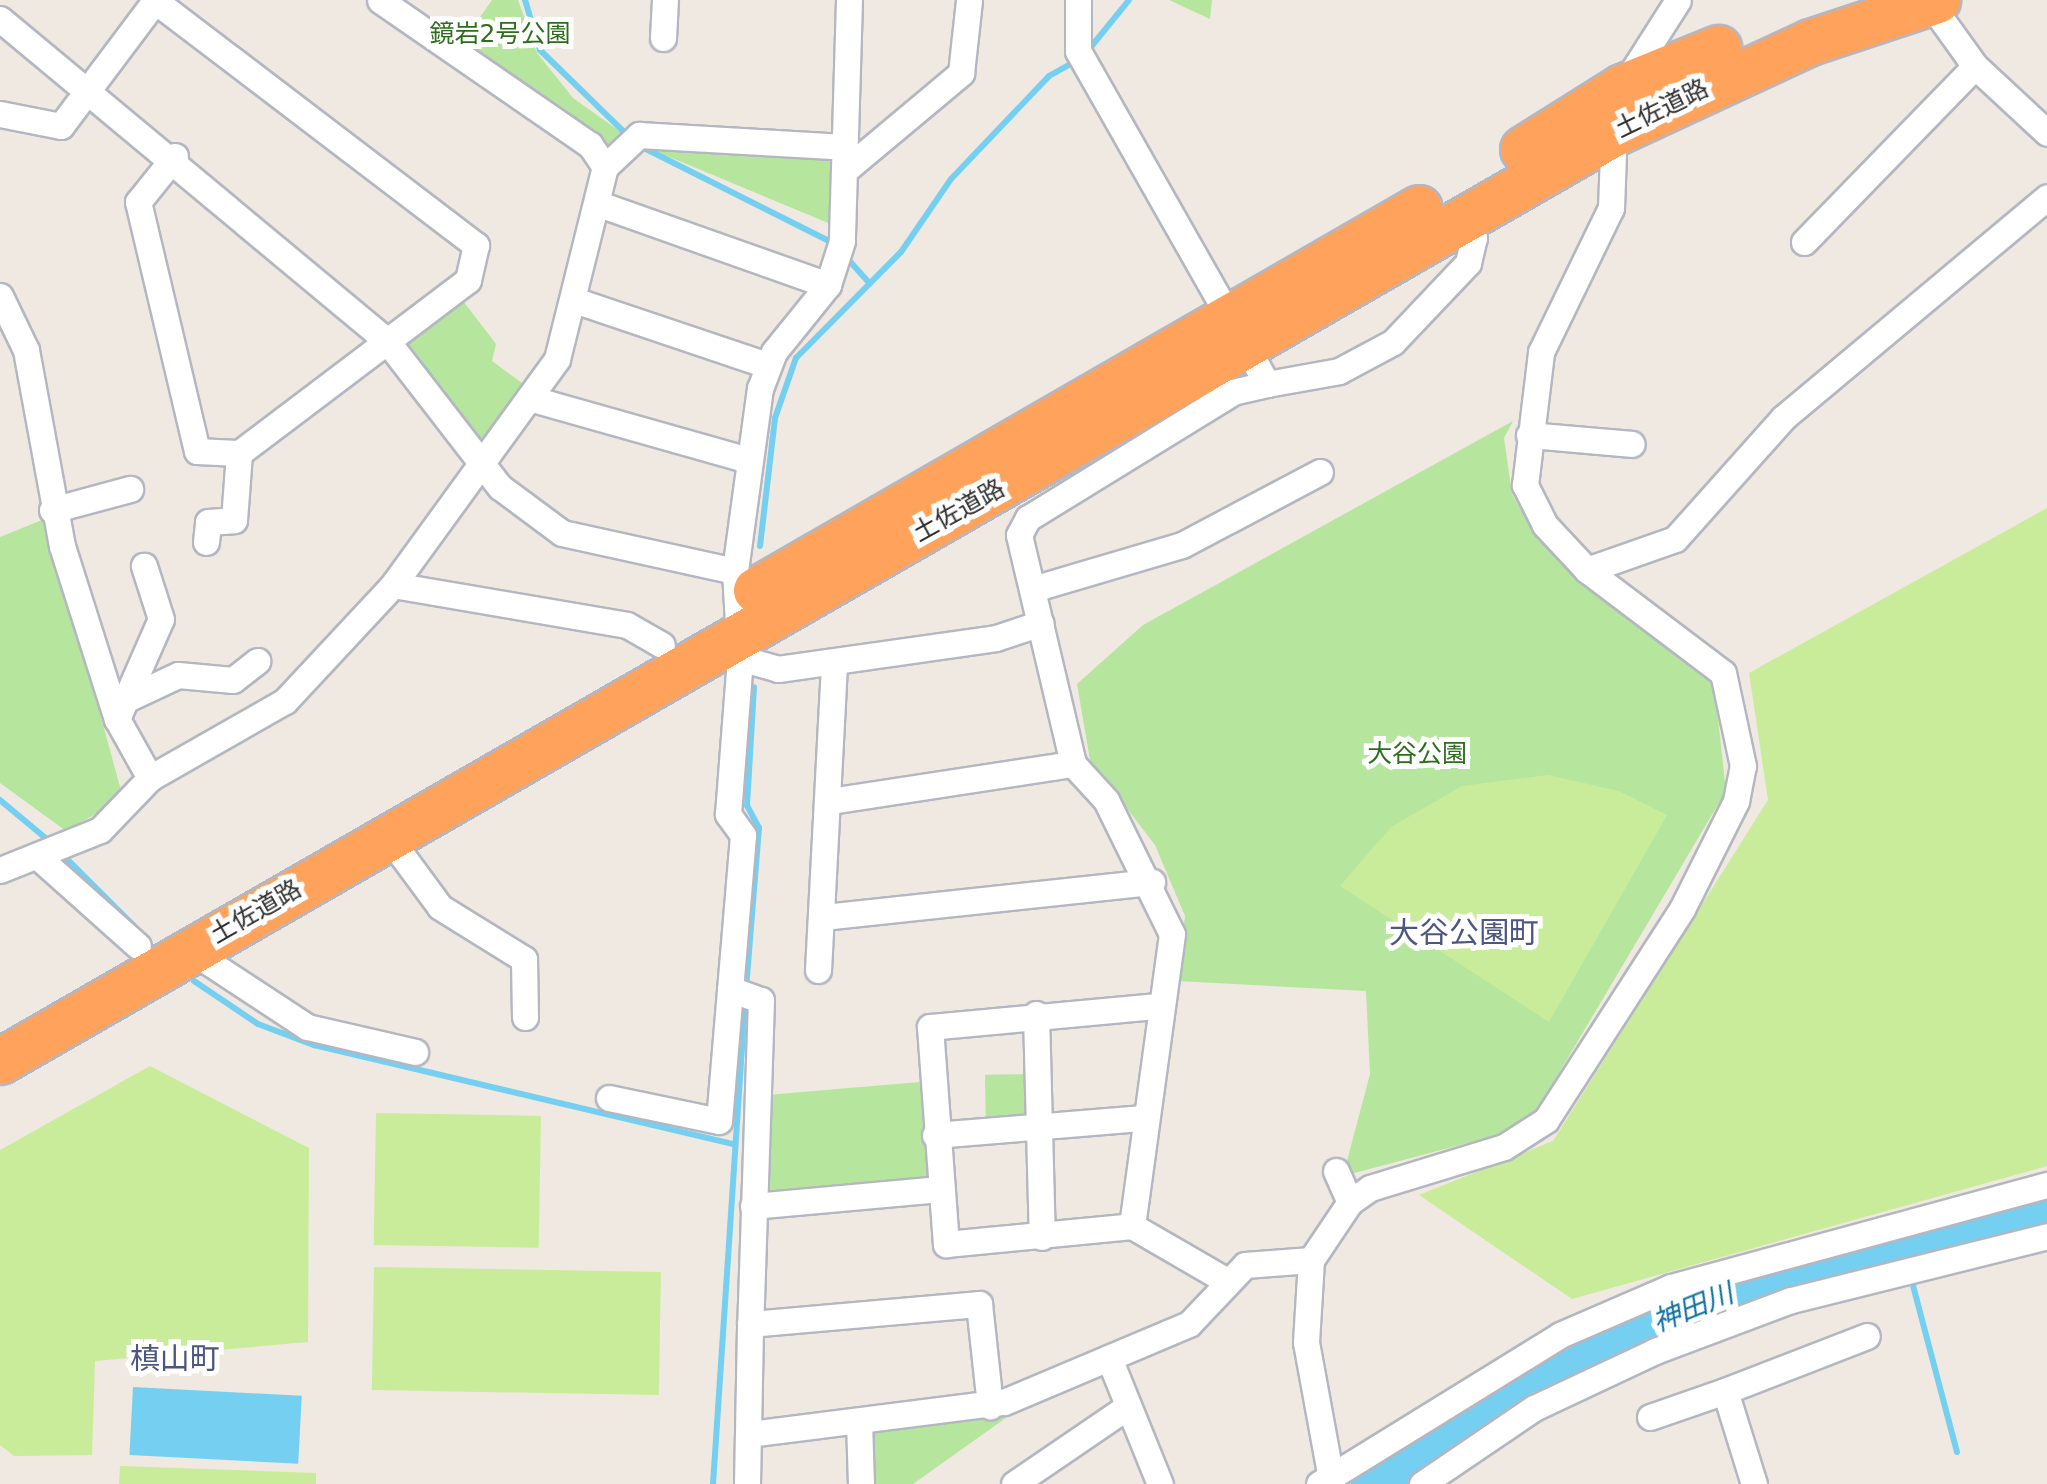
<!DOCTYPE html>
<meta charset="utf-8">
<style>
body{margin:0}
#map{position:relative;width:2047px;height:1484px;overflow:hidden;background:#efe9e1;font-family:"DejaVu Sans","Noto Sans JP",sans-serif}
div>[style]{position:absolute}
.green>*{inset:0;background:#b6e59e;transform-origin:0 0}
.pitch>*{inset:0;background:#c9ec9a;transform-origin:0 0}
.water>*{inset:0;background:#75cff0;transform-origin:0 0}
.stream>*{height:6px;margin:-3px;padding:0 3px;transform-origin:3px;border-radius:3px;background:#75cff0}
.river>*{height:40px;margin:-20px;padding:0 20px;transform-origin:20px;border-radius:20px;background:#75cff0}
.roads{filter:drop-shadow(2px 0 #b4b7c1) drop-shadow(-2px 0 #b4b7c1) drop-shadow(0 2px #b4b7c1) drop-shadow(0 -2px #b4b7c1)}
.street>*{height:25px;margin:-12.5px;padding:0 12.5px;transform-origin:12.5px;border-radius:12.5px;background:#fff}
.highway>*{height:45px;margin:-22.5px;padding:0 22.5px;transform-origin:22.5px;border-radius:22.5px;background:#ffa35c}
span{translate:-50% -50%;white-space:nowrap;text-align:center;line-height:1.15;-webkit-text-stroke:10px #fff;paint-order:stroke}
.park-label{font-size:25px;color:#2c6e1b}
.street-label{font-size:25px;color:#2e2e2e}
.water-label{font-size:28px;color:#0d6fa3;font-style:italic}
.quarter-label{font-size:30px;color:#4d5680}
</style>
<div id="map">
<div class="green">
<div style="clip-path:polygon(492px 0,518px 0,537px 53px,573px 98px,625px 135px,609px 151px,464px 40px)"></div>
<div style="clip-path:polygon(1169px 0,1212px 0,1210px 19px)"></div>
<div style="clip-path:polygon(648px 148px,836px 155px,833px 225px)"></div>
<div style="clip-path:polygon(460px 297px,496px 344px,492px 361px,526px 386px,482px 444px,403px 342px)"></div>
<div style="clip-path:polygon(1513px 421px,1504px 438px,1512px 494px,1532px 529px,1714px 682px,1726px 791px,1537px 1110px,1498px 1135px,1343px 1176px,1370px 1074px,1366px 991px,1177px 981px,1185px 916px,1155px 845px,1090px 760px,1077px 684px,1143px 625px)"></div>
<div style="clip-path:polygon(47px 518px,123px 798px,66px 831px,0 783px,0 537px)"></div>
<div style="left:1033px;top:1074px;width:45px;height:48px;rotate:89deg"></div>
<div style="clip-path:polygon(920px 1082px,932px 1173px,926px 1181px,764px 1197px,767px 1095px)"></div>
<div style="clip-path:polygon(1010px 1415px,913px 1484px,868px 1484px,869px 1437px,881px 1427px)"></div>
</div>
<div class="pitch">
<div style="clip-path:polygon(2047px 508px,2047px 1166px,1572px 1299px,1419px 1195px,1553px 1141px,1768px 800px,1749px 673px)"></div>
<div style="clip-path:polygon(1548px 775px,1619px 791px,1667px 815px,1549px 1022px,1340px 886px,1391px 827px,1462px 786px)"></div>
<div style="clip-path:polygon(150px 1066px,309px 1148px,308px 1342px,95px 1361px,92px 1455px,14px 1456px,0 1445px,0 1150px)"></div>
<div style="left:376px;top:1113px;width:165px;height:132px;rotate:1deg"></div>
<div style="left:374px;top:1267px;width:287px;height:123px;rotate:1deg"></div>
<div style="clip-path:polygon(120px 1466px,316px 1473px,316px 1484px,119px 1484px)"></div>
</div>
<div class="water">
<div style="left:133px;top:1387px;width:169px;height:68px;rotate:3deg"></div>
</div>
<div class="stream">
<div style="left:525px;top:0;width:52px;rotate:73.3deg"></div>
<div style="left:540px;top:50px;width:122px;rotate:44.3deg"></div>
<div style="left:1086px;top:53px;width:68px;rotate:-50.9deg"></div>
<div style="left:640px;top:146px;width:216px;rotate:26.7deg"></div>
<div style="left:845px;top:256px;width:36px;rotate:48deg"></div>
<div style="left:760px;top:546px;width:129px;rotate:-83.3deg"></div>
<div style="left:775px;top:418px;width:64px;rotate:-70.7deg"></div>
<div style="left:796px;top:358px;width:149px;rotate:-45.3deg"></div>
<div style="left:901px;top:252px;width:88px;rotate:-55.6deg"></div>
<div style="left:951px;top:179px;width:142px;rotate:-46.4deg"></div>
<div style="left:1049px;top:76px;width:31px;rotate:-29deg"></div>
<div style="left:0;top:800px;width:64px;rotate:39.9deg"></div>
<div style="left:61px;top:853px;width:102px;rotate:45deg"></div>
<div style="left:194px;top:981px;width:77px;rotate:33.9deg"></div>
<div style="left:258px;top:1024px;width:60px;rotate:20.6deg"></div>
<div style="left:314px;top:1045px;width:431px;rotate:13.3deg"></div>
<div style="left:746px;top:989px;width:162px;rotate:-85.4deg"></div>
<div style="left:759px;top:828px;width:26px;rotate:-118deg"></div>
<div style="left:747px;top:805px;width:118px;rotate:-86.6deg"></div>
<div style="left:1900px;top:1247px;width:15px;rotate:67deg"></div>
<div style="left:1911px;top:1278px;width:180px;rotate:75.2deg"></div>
<div style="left:713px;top:1484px;width:484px;rotate:-86.2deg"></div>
</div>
<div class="river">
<div style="left:1371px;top:1484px;width:264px;rotate:-31deg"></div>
<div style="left:1597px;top:1348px;width:152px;rotate:-22.9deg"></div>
<div style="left:1737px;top:1289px;width:320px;rotate:-14.5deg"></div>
</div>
<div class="roads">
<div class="street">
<div style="left:154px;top:0;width:405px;rotate:37.3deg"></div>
<div style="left:476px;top:245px;width:36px;rotate:103deg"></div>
<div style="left:468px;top:280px;width:287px;rotate:142.9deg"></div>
<div style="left:239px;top:453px;width:42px;rotate:-177.3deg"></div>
<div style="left:197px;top:451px;width:256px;rotate:-103.3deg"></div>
<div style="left:138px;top:202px;width:59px;rotate:-51.2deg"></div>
<div style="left:849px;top:0;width:241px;rotate:91.7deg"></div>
<div style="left:842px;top:241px;width:46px;rotate:107.7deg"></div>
<div style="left:828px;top:285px;width:86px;rotate:128.9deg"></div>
<div style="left:774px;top:352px;width:39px;rotate:111deg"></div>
<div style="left:760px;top:388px;width:185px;rotate:97.8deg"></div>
<div style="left:735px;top:571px;width:87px;rotate:86.7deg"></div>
<div style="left:740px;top:658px;width:40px;rotate:16deg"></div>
<div style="left:778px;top:669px;width:220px;rotate:-8.1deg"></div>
<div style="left:996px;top:638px;width:47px;rotate:-18.4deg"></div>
<div style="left:1078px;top:0;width:51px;rotate:90deg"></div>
<div style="left:1078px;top:51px;width:383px;rotate:60.4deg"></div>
<div style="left:1267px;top:384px;width:35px;rotate:167deg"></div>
<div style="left:1233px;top:392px;width:241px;rotate:148.4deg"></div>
<div style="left:1028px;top:518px;width:19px;rotate:118deg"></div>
<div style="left:1019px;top:535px;width:235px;rotate:76.7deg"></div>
<div style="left:1073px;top:764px;width:49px;rotate:47.5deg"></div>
<div style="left:1106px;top:800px;width:149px;rotate:63.8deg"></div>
<div style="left:1172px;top:934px;width:295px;rotate:97.8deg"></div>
<div style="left:1929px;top:2px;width:79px;rotate:54.3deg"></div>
<div style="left:1975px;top:66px;width:98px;rotate:42.9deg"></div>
<div style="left:0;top:19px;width:503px;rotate:39.76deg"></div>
<div style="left:387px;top:341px;width:185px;rotate:52.3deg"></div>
<div style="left:500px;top:487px;width:77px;rotate:36.6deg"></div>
<div style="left:562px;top:533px;width:177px;rotate:12.4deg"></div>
<div style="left:663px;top:38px;width:38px;rotate:-87deg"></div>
<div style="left:1622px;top:88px;width:104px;rotate:-57.5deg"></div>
<div style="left:0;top:114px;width:62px;rotate:11.1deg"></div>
<div style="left:61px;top:126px;width:156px;rotate:-53.1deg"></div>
<div style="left:605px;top:167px;width:47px;rotate:-43.3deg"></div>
<div style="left:639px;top:135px;width:206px;rotate:3.3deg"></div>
<div style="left:844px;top:171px;width:153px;rotate:-39.9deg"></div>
<div style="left:961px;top:73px;width:73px;rotate:-83.7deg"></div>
<div style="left:599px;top:204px;width:243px;rotate:19.5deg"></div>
<div style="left:1804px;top:242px;width:245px;rotate:-45.8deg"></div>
<div style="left:0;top:296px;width:60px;rotate:64.3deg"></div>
<div style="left:26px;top:350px;width:199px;rotate:79.6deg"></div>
<div style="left:62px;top:546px;width:182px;rotate:72.4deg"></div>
<div style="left:117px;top:719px;width:68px;rotate:60.8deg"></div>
<div style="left:574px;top:300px;width:204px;rotate:18.6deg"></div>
<div style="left:1267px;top:384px;width:73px;rotate:-10.2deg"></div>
<div style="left:1339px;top:371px;width:61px;rotate:-28.2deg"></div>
<div style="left:1393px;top:342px;width:109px;rotate:-46.5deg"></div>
<div style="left:1468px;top:263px;width:26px;rotate:-77deg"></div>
<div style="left:1474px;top:238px;width:23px;rotate:-124deg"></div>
<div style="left:529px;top:398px;width:228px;rotate:15.8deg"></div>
<div style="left:1529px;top:435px;width:103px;rotate:5deg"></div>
<div style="left:52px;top:510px;width:81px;rotate:-15.1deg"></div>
<div style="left:206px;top:542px;width:20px;rotate:-84deg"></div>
<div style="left:208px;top:522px;width:26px;rotate:-4deg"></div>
<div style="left:234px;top:520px;width:67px;rotate:-85.7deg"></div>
<div style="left:1587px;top:570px;width:93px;rotate:-19.4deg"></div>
<div style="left:1675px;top:539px;width:162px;rotate:-48.2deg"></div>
<div style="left:1783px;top:418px;width:344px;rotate:-39.9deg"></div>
<div style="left:393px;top:585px;width:237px;rotate:9.7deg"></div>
<div style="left:627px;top:625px;width:40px;rotate:29.7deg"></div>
<div style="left:1036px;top:588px;width:152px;rotate:-16.4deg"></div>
<div style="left:1182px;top:545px;width:156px;rotate:-27.9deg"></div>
<div style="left:127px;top:699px;width:56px;rotate:-25.2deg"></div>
<div style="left:178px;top:675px;width:55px;rotate:5.2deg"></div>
<div style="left:233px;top:680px;width:31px;rotate:-38deg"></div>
<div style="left:117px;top:719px;width:109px;rotate:-66.3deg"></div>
<div style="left:161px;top:619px;width:56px;rotate:-107.8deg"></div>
<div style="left:830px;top:801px;width:246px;rotate:-8.7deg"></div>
<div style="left:387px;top:835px;width:89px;rotate:53.6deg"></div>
<div style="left:440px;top:907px;width:99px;rotate:31.8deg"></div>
<div style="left:524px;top:959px;width:58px;rotate:89deg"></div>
<div style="left:37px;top:856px;width:135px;rotate:41.7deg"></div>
<div style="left:0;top:870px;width:108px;rotate:-21.8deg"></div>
<div style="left:100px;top:830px;width:72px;rotate:-46.1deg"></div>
<div style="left:150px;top:778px;width:155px;rotate:-29.7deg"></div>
<div style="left:285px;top:701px;width:158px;rotate:-47deg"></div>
<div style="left:393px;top:585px;width:279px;rotate:-54deg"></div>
<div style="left:557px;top:359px;width:198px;rotate:-76deg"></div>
<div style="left:605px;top:167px;width:27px;rotate:-124deg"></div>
<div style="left:590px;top:145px;width:255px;rotate:-145.4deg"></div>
<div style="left:823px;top:917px;width:331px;rotate:-6.1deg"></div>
<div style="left:190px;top:950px;width:140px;rotate:33.3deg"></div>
<div style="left:307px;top:1027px;width:111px;rotate:13deg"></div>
<div style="left:818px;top:970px;width:309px;rotate:-87deg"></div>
<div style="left:730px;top:989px;width:33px;rotate:20deg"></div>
<div style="left:761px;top:1000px;width:324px;rotate:91.9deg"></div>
<div style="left:1156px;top:1006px;width:227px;rotate:174.7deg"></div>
<div style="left:930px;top:1027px;width:218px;rotate:85.8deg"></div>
<div style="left:946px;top:1244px;width:187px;rotate:-5.5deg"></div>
<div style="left:1132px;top:1226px;width:108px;rotate:30.1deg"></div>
<div style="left:1036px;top:1014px;width:223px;rotate:88.5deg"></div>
<div style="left:609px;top:1098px;width:112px;rotate:11.8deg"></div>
<div style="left:719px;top:1121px;width:287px;rotate:-85.2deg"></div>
<div style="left:743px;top:835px;width:26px;rotate:-126deg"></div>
<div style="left:728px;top:814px;width:156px;rotate:-85.6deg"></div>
<div style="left:935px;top:1135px;width:209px;rotate:-4.7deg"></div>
<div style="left:1336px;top:1171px;width:34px;rotate:66deg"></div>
<div style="left:753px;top:1206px;width:189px;rotate:-5.2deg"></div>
<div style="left:1109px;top:1358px;width:136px;rotate:68deg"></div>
<div style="left:1650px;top:1417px;width:79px;rotate:-19.1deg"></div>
<div style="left:859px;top:1421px;width:63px;rotate:88.2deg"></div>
<div style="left:749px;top:1434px;width:257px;rotate:-7.2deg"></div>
<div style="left:1004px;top:1402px;width:201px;rotate:-22.9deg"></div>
<div style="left:1189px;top:1324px;width:81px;rotate:-46.5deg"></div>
<div style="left:1245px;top:1265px;width:66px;rotate:-4.3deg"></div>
<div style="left:747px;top:1484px;width:160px;rotate:-88.9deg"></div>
<div style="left:750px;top:1324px;width:230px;rotate:-5deg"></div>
<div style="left:979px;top:1304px;width:103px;rotate:83.8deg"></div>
<div style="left:1014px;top:1484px;width:137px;rotate:-34.3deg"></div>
<div style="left:1319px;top:1484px;width:283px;rotate:-31.7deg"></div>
<div style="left:1560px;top:1335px;width:121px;rotate:-23.4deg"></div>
<div style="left:1671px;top:1287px;width:390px;rotate:-15.2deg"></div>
<div style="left:1332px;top:1484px;width:144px;rotate:-100.4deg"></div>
<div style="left:1306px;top:1342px;width:82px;rotate:-86.5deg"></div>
<div style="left:1311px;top:1260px;width:70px;rotate:-56.1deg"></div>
<div style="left:1350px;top:1202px;width:24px;rotate:-35deg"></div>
<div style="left:1370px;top:1188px;width:140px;rotate:-17deg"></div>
<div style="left:1504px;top:1147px;width:50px;rotate:-32.7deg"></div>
<div style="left:1546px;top:1120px;width:251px;rotate:-57.2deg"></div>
<div style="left:1682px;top:909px;width:121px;rotate:-63.4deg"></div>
<div style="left:1736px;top:801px;width:36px;rotate:-79deg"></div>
<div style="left:1743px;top:766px;width:95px;rotate:-102.1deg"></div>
<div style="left:1723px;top:673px;width:171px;rotate:-142.9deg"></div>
<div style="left:1587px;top:570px;width:62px;rotate:-133deg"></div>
<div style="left:1545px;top:525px;width:45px;rotate:-116.6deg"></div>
<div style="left:1525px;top:485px;width:134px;rotate:-83.1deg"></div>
<div style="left:1541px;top:352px;width:160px;rotate:-64.1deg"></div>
<div style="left:1611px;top:208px;width:81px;rotate:-87.9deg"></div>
<div style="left:1422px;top:1484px;width:135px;rotate:-34.2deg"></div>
<div style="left:1534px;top:1408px;width:134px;rotate:-25.2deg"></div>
<div style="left:1655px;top:1351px;width:145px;rotate:-20.6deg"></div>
<div style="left:1791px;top:1300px;width:264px;rotate:-14deg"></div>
<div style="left:1754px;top:1484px;width:97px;rotate:-107.3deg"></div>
<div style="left:1725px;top:1391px;width:152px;rotate:-21.2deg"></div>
</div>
<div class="highway">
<div style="left:1523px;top:149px;width:117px;rotate:-32.1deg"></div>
<div style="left:1622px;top:87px;width:104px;rotate:-22.1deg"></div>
<div style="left:756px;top:590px;width:765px;rotate:-29.95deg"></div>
<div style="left:0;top:1061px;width:1862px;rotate:-29.9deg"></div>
<div style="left:1614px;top:133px;width:216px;rotate:-24.9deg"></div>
<div style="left:1810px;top:42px;width:134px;rotate:-18.3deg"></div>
</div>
</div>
<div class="park-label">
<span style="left:500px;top:34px">鏡岩2号公園</span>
<span style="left:1417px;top:754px">大谷公園</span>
</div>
<div class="street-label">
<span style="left:1662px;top:109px;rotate:-26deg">土佐道路</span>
<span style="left:959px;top:511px;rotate:-29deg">土佐道路</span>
<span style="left:256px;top:912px;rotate:-30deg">土佐道路</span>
</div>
<div class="water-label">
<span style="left:1693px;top:1308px;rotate:-22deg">神田川</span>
</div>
<div class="quarter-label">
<span style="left:1464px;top:933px">大谷公園町</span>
<span style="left:175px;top:1359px">槙山町</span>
</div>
</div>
